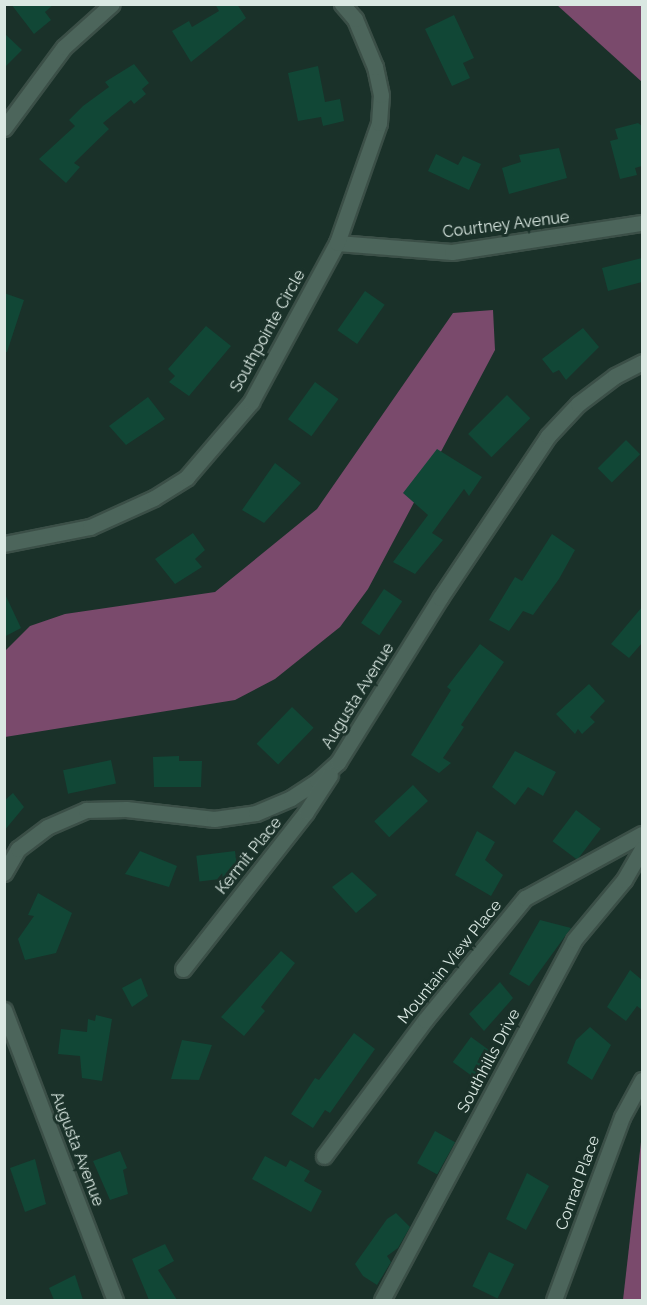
<!DOCTYPE html>
<style>
body{margin:0}
#map{position:relative;width:647px;height:1305px;overflow:hidden;background:#1a3129;font-family:Raleway,sans-serif}
div>[style]{position:absolute}
.forest>*{inset:0;background:#7a4a6c}
.building>*{inset:0;background:#114736;transform-origin:0 0}
.roads{filter:drop-shadow(2px 0 #3b4f47) drop-shadow(-2px 0 #3b4f47) drop-shadow(0 2px #3b4f47) drop-shadow(0 -2px #3b4f47)}
.minor>*{height:15px;margin:-7.5px;padding:0 7.5px;transform-origin:7.5px;border-radius:7.5px;background:#4c655b}
span{translate:-50% -50%;white-space:nowrap;text-align:center;line-height:1.15;-webkit-text-stroke:6px #1a3129;paint-order:stroke}
.street-label{font-size:16px;color:#dae8e2}
.frame{position:absolute;inset:0;border:6px solid #dae8e2;pointer-events:none}
</style>
<div id="map">
<div class="forest">
<div style="clip-path:polygon(557px 5px,642px 5px,642px 82px)"></div>
<div style="clip-path:polygon(493px 310px,495px 350px,368px 589px,340px 627px,275px 679px,235px 700px,5px 737px,5px 651px,30px 626px,65px 614px,215px 592px,317px 509px,453px 313px)"></div>
<div style="clip-path:polygon(642px 1140px,642px 1300px,623px 1300px,641px 1142px)"></div>
</div>
<div class="building">
<div style="clip-path:polygon(11px 4px,54px 4px,45px 12px,51px 20px,34px 34px)"></div>
<div style="clip-path:polygon(215px 4px,237px 4px,246px 18px,191px 62px,172px 31px,189px 21px,192px 27px,219px 11px)"></div>
<div style="clip-path:polygon(454px 15px,474px 58px,463px 63px,470px 78px,452px 86px,425px 29px)"></div>
<div style="clip-path:polygon(4px 33px,22px 50px,4px 68px)"></div>
<div style="clip-path:polygon(134px 64px,149px 83px,142px 89px,146px 94px,134px 104px,131px 100px,103px 123px,109px 129px,74px 163px,80px 167px,66px 183px,39px 159px,75px 126px,69px 120px,83px 106px,109px 87px,105px 82px)"></div>
<div style="clip-path:polygon(318px 66px,325px 102px,340px 99px,344px 121px,323px 126px,321px 117px,298px 121px,288px 73px)"></div>
<div style="clip-path:polygon(638px 123px,642px 126px,642px 166px,635px 168px,637px 175px,620px 179px,610px 141px,618px 139px,615px 129px)"></div>
<div style="clip-path:polygon(559px 148px,567px 178px,509px 194px,502px 168px,521px 162px,519px 155px)"></div>
<div style="clip-path:polygon(436px 154px,458px 165px,463px 156px,481px 164px,469px 190px,428px 171px)"></div>
<div style="clip-path:polygon(642px 258px,642px 282px,608px 291px,602px 268px)"></div>
<div style="left:365px;top:291px;width:24px;height:48px;rotate:35deg"></div>
<div style="clip-path:polygon(4px 293px,24px 300px,7px 352px,4px 352px)"></div>
<div style="clip-path:polygon(206px 326px,231px 346px,189px 396px,169px 382px,175px 376px,168px 369px)"></div>
<div style="clip-path:polygon(583px 328px,599px 347px,566px 380px,559px 370px,553px 373px,542px 359px)"></div>
<div style="left:315px;top:382px;width:29px;height:46px;rotate:36deg"></div>
<div style="left:507px;top:395px;width:33px;height:55px;rotate:45deg"></div>
<div style="clip-path:polygon(148px 397px,165px 419px,126px 445px,109px 426px)"></div>
<div style="left:626px;top:440px;width:20px;height:40px;rotate:45deg"></div>
<div style="clip-path:polygon(437px 449px,482px 477px,469px 496px,464px 489px,432px 533px,443px 540px,415px 574px,393px 562px,428px 515px,403px 493px)"></div>
<div style="clip-path:polygon(275px 463px,301px 483px,264px 523px,242px 510px)"></div>
<div style="clip-path:polygon(193px 533px,205px 550px,195px 559px,202px 567px,175px 584px,155px 559px)"></div>
<div style="clip-path:polygon(552px 534px,575px 550px,559px 579px,533px 615px,523px 611px,509px 631px,489px 620px,515px 577px,522px 581px)"></div>
<div style="left:384px;top:589px;width:22px;height:41px;rotate:34deg"></div>
<div style="clip-path:polygon(4px 592px,21px 628px,4px 637px)"></div>
<div style="clip-path:polygon(642px 607px,642px 643px,629px 658px,611px 644px)"></div>
<div style="clip-path:polygon(480px 644px,504px 662px,461px 725px,464px 727px,443px 758px,451px 763px,439px 773px,411px 755px,451px 690px,447px 687px)"></div>
<div style="clip-path:polygon(589px 684px,605px 701px,590px 717px,595px 722px,582px 734px,578px 729px,575px 734px,556px 714px)"></div>
<div style="left:292px;top:707px;width:30px;height:51px;rotate:44deg"></div>
<div style="clip-path:polygon(515px 751px,556px 772px,543px 796px,528px 787px,515px 805px,492px 787px)"></div>
<div style="clip-path:polygon(179px 756px,179px 761px,202px 761px,201px 787px,154px 787px,153px 757px)"></div>
<div style="left:111px;top:760px;width:24px;height:49px;rotate:78deg"></div>
<div style="left:413px;top:785px;width:22px;height:53px;rotate:47deg"></div>
<div style="clip-path:polygon(13px 793px,24px 807px,4px 831px,4px 801px)"></div>
<div style="left:576px;top:810px;width:31px;height:39px;rotate:37deg"></div>
<div style="clip-path:polygon(477px 831px,495px 842px,485px 860px,503px 875px,491px 896px,455px 875px)"></div>
<div style="clip-path:polygon(140px 851px,177px 866px,169px 887px,125px 874px)"></div>
<div style="left:235px;top:851px;width:26px;height:39px;rotate:83deg"></div>
<div style="clip-path:polygon(352px 872px,377px 895px,356px 913px,332px 887px)"></div>
<div style="clip-path:polygon(38px 893px,72px 913px,56px 953px,25px 960px,18px 939px,34px 916px,28px 915px)"></div>
<div style="clip-path:polygon(540px 920px,571px 928px,529px 986px,509px 974px)"></div>
<div style="clip-path:polygon(281px 951px,295px 963px,261px 1007px,265px 1011px,244px 1036px,221px 1017px)"></div>
<div style="clip-path:polygon(630px 970px,642px 980px,642px 1010px,637px 1006px,626px 1021px,607px 1007px)"></div>
<div style="clip-path:polygon(141px 978px,148px 996px,132px 1007px,122px 988px)"></div>
<div style="clip-path:polygon(500px 982px,513px 998px,484px 1031px,469px 1014px)"></div>
<div style="clip-path:polygon(96px 1015px,112px 1019px,102px 1081px,82px 1078px,80px 1056px,58px 1054px,61px 1029px,87px 1032px,88px 1019px,95px 1021px)"></div>
<div style="clip-path:polygon(590px 1027px,611px 1045px,592px 1080px,567px 1063px,576px 1040px)"></div>
<div style="clip-path:polygon(354px 1033px,375px 1049px,330px 1113px,325px 1110px,313px 1128px,291px 1114px,315px 1078px,319px 1080px)"></div>
<div style="left:471px;top:1037px;width:31px;height:31px;rotate:36deg"></div>
<div style="clip-path:polygon(182px 1040px,212px 1045px,199px 1080px,171px 1079px)"></div>
<div style="left:435px;top:1131px;width:23px;height:37px;rotate:29deg"></div>
<div style="clip-path:polygon(120px 1151px,127px 1168px,123px 1170px,128px 1194px,110px 1200px,93px 1161px)"></div>
<div style="clip-path:polygon(265px 1156px,286px 1167px,290px 1160px,310px 1171px,304px 1181px,322px 1191px,311px 1212px,252px 1179px)"></div>
<div style="clip-path:polygon(35px 1159px,46px 1204px,25px 1212px,10px 1168px)"></div>
<div style="clip-path:polygon(527px 1173px,549px 1186px,526px 1230px,506px 1219px)"></div>
<div style="clip-path:polygon(396px 1213px,410px 1227px,398px 1248px,387px 1256px,391px 1262px,377px 1285px,363px 1276px,355px 1264px,387px 1219px)"></div>
<div style="clip-path:polygon(165px 1244px,174px 1261px,158px 1270px,177px 1300px,149px 1300px,132px 1259px)"></div>
<div style="left:489px;top:1252px;width:28px;height:38px;rotate:26deg"></div>
<div style="clip-path:polygon(75px 1275px,83px 1300px,54px 1300px,49px 1288px)"></div>
</div>
<div class="roads">
<div class="minor">
<div style="left:4px;top:128px;width:101px;rotate:-53.5deg"></div>
<div style="left:64px;top:47px;width:64px;rotate:-41.9deg"></div>
<div style="left:337px;top:243px;width:115px;rotate:4.5deg"></div>
<div style="left:452px;top:252px;width:192px;rotate:-8.7deg"></div>
<div style="left:4px;top:544px;width:88px;rotate:-11.2deg"></div>
<div style="left:90px;top:527px;width:70px;rotate:-24.4deg"></div>
<div style="left:154px;top:498px;width:39px;rotate:-32deg"></div>
<div style="left:187px;top:477px;width:99px;rotate:-49.5deg"></div>
<div style="left:251px;top:402px;width:181px;rotate:-61.6deg"></div>
<div style="left:337px;top:243px;width:127px;rotate:-70.7deg"></div>
<div style="left:379px;top:123px;width:28px;rotate:-86deg"></div>
<div style="left:381px;top:95px;width:29px;rotate:-102deg"></div>
<div style="left:375px;top:67px;width:52px;rotate:-112.6deg"></div>
<div style="left:355px;top:19px;width:20px;rotate:-131deg"></div>
<div style="left:4px;top:873px;width:28px;rotate:-60deg"></div>
<div style="left:18px;top:849px;width:36px;rotate:-37deg"></div>
<div style="left:47px;top:827px;width:43px;rotate:-23.6deg"></div>
<div style="left:86px;top:810px;width:40px;rotate:-1.4deg"></div>
<div style="left:126px;top:809px;width:89px;rotate:6.5deg"></div>
<div style="left:214px;top:819px;width:42px;rotate:-8.1deg"></div>
<div style="left:256px;top:813px;width:38px;rotate:-23deg"></div>
<div style="left:291px;top:798px;width:31px;rotate:-33deg"></div>
<div style="left:317px;top:781px;width:28px;rotate:-42deg"></div>
<div style="left:338px;top:762px;width:193px;rotate:-58.1deg"></div>
<div style="left:440px;top:598px;width:195px;rotate:-56.3deg"></div>
<div style="left:548px;top:436px;width:44px;rotate:-46.8deg"></div>
<div style="left:578px;top:404px;width:46px;rotate:-37.1deg"></div>
<div style="left:615px;top:376px;width:30px;rotate:-27deg"></div>
<div style="left:183px;top:969px;width:199px;rotate:-51.9deg"></div>
<div style="left:306px;top:812px;width:44px;rotate:-57deg"></div>
<div style="left:4px;top:1010px;width:311px;rotate:69.1deg"></div>
<div style="left:324px;top:1156px;width:169px;rotate:-53.4deg"></div>
<div style="left:425px;top:1020px;width:158px;rotate:-50.7deg"></div>
<div style="left:525px;top:898px;width:133px;rotate:-28.7deg"></div>
<div style="left:382px;top:1300px;width:408px;rotate:-61.9deg"></div>
<div style="left:574px;top:940px;width:78px;rotate:-50.2deg"></div>
<div style="left:624px;top:880px;width:36px;rotate:-60deg"></div>
<div style="left:554px;top:1300px;width:195px;rotate:-69.6deg"></div>
<div style="left:622px;top:1117px;width:42px;rotate:-61.6deg"></div>
</div>
</div>
<div class="street-label">
<span style="left:506px;top:225px;rotate:-7deg">Courtney Avenue</span>
<span style="left:268px;top:331px;rotate:-61deg">Southpointe Circle</span>
<span style="left:358px;top:696px;rotate:-58deg">Augusta Avenue</span>
<span style="left:249px;top:856px;rotate:-51deg">Kermit Place</span>
<span style="left:450px;top:962px;rotate:-51deg">Mountain View Place</span>
<span style="left:489px;top:1061px;rotate:-62deg">Southhills Drive</span>
<span style="left:77px;top:1149px;rotate:69deg">Augusta Avenue</span>
<span style="left:578px;top:1183px;rotate:-70deg">Conrad Place</span>
</div>
<div class="frame"></div>
</div>
